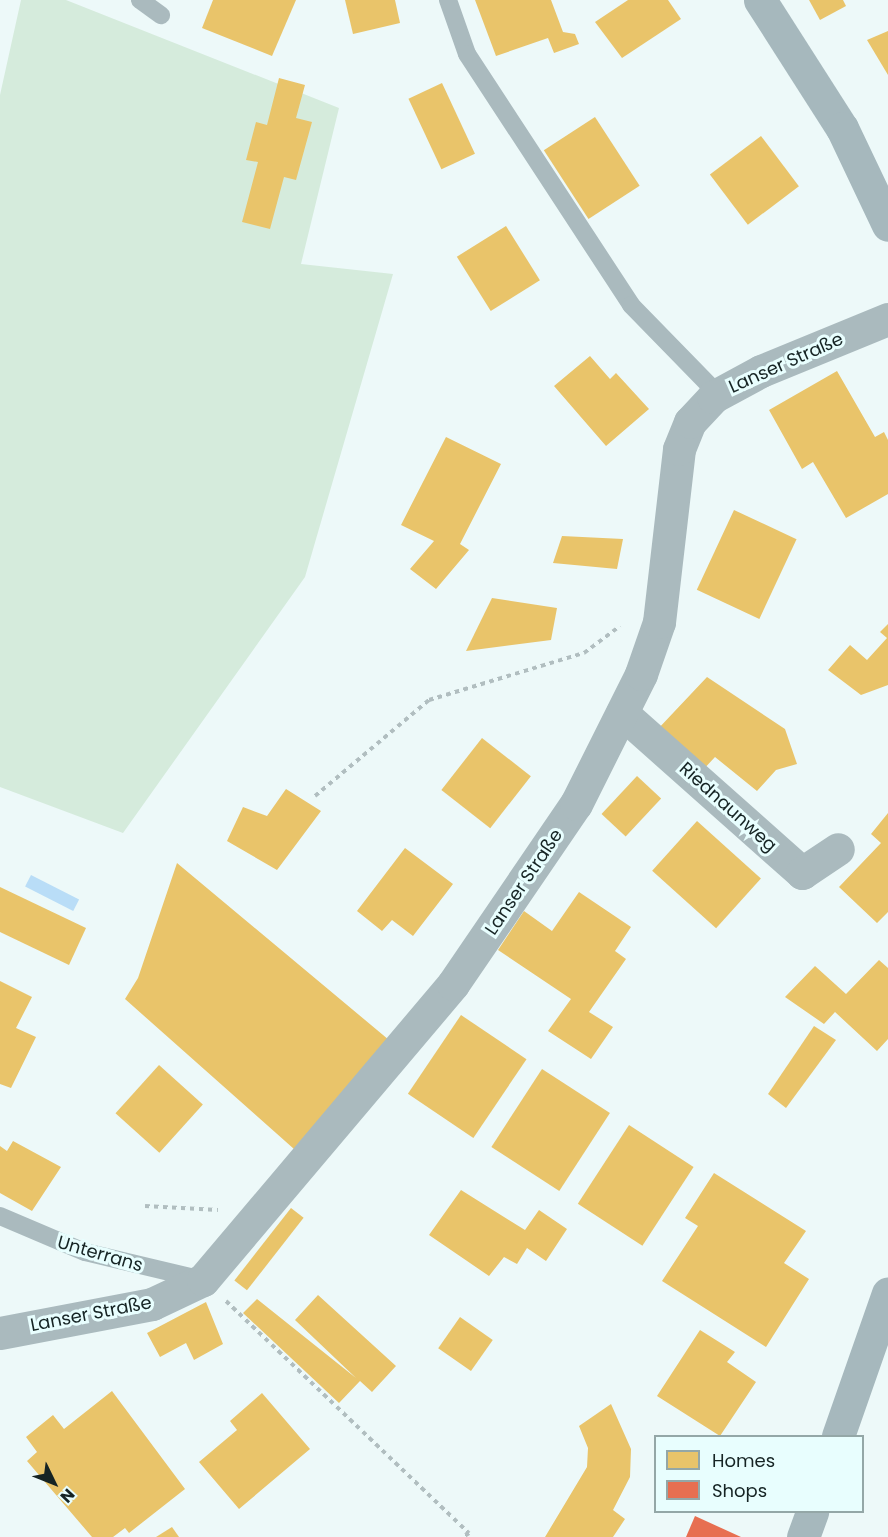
<!DOCTYPE html>
<meta charset="utf-8">
<style>
body{margin:0}
#map{position:relative;width:888px;height:1537px;overflow:hidden;background:#edf9f9;font-family:Poppins,sans-serif}
div>[style]{position:absolute}
.green>*{inset:0;background:#d5ebdc}
.water>*{inset:0;background:#b9ddf7;transform-origin:0 0}
.homes>*{inset:0;background:#e9c46a;transform-origin:0 0}
.shops>*{inset:0;background:#e76f51}
.path>*{height:4px;margin-top:-2px;transform-origin:0;background:repeating-linear-gradient(90deg,#b1bec0 0 4.5px,transparent 0 9px)}
.service>*{height:18px;margin:-9px;padding:0 9px;transform-origin:9px;border-radius:9px;background:#aababe}
.minor>*{height:33px;margin:-16.5px;padding:0 16.5px;transform-origin:16.5px;border-radius:16.5px;background:#aababe}
.secondary>*{height:33px;margin:-16.5px;padding:0 16.5px;transform-origin:16.5px;border-radius:16.5px;background:#a6b8bd}
span{translate:-50% -50%;white-space:nowrap;text-align:center;line-height:1.15;-webkit-text-stroke:6px #e8fefe;paint-order:stroke}
.street-label{font-size:18px;color:#162424}
.legend{position:absolute;left:654px;top:1435px;width:210px;height:78px;box-sizing:border-box;background:#e8fefe;border:2px solid #94a7a7;margin:0;padding:8px 10px;list-style:none;font-size:18px;color:#162424}
.legend li{display:flex;align-items:center;gap:12px;height:30px}
.legend b{width:30px;border:2px solid #94a7a7}
.north{position:absolute;left:24px;top:1453px;width:60px;height:60px;-webkit-text-stroke:4px #e8fefe;paint-order:stroke;rotate:133deg;font-size:16px;font-weight:700;line-height:24px;text-align:center;color:#162424}
.north::after{content:'';display:block;margin:auto;width:21px;height:27px;background:#162424;clip-path:polygon(50% 0,100% 100%,50% 72%,0 100%)}
</style>
<div id="map">
<div class="green">
<div style="clip-path:polygon(21px 0,66px 0,339px 108px,301px 264px,393px 274px,305px 577px,123px 833px,0 787px,0 95px)"></div>
</div>
<div class="water">
<div style="left:31px;top:875px;width:54px;height:13px;rotate:27deg"></div>
</div>
<div class="homes">
<div style="clip-path:polygon(213px 0,296px 0,272px 56px,202px 28px)"></div>
<div style="clip-path:polygon(345px 0,395px 0,400px 23px,353px 34px)"></div>
<div style="clip-path:polygon(475px 0,551px 0,563px 32px,575px 34px,579px 44px,554px 53px,548px 38px,496px 56px)"></div>
<div style="clip-path:polygon(628px 0,668px 0,681px 19px,622px 58px,595px 22px)"></div>
<div style="clip-path:polygon(809px 0,843px 0,846px 6px,820px 20px)"></div>
<div style="clip-path:polygon(888px 31px,888px 75px,867px 40px)"></div>
<div style="clip-path:polygon(279px 78px,305px 85px,296px 118px,312px 122px,296px 180px,284px 177px,270px 229px,242px 222px,258px 162px,246px 160px,256px 122px,267px 125px)"></div>
<div style="left:442px;top:83px;width:78px;height:37px;rotate:65deg"></div>
<div style="left:595px;top:117px;width:82px;height:61px;rotate:57deg"></div>
<div style="left:761px;top:136px;width:63px;height:64px;rotate:53deg"></div>
<div style="left:506px;top:226px;width:64px;height:58px;rotate:58deg"></div>
<div style="clip-path:polygon(590px 356px,610px 379px,616px 373px,649px 409px,606px 446px,554px 386px)"></div>
<div style="clip-path:polygon(837px 371px,875px 437px,884px 432px,888px 440px,888px 494px,846px 518px,813px 462px,802px 469px,769px 410px)"></div>
<div style="clip-path:polygon(446px 437px,501px 464px,460px 544px,469px 550px,436px 589px,410px 569px,434px 541px,401px 525px)"></div>
<div style="left:734px;top:510px;width:69px;height:88px;rotate:25deg"></div>
<div style="clip-path:polygon(562px 536px,623px 539px,617px 569px,553px 563px)"></div>
<div style="clip-path:polygon(492px 598px,557px 608px,551px 640px,466px 651px)"></div>
<div style="clip-path:polygon(888px 624px,888px 685px,861px 695px,828px 670px,850px 645px,867px 660px,887px 638px,880px 632px)"></div>
<div style="clip-path:polygon(707px 677px,785px 729px,797px 764px,776px 770px,757px 791px,715px 757px,701px 772px,657px 730px)"></div>
<div style="left:482px;top:738px;width:62px;height:66px;rotate:38deg"></div>
<div style="left:637px;top:776px;width:33px;height:52px;rotate:43deg"></div>
<div style="clip-path:polygon(286px 789px,321px 811px,277px 870px,227px 841px,243px 807px,267px 816px)"></div>
<div style="clip-path:polygon(888px 813px,888px 912px,877px 923px,839px 887px,881px 843px,871px 834px)"></div>
<div style="left:697px;top:821px;width:86px;height:67px;rotate:42deg"></div>
<div style="clip-path:polygon(405px 848px,453px 884px,413px 936px,392px 920px,382px 931px,357px 911px)"></div>
<div style="clip-path:polygon(177px 863px,389px 1040px,294px 1149px,125px 999px,138px 978px)"></div>
<div style="clip-path:polygon(0 887px,86px 928px,69px 965px,0 932px)"></div>
<div style="clip-path:polygon(579px 892px,631px 927px,615px 951px,626px 959px,589px 1012px,613px 1027px,591px 1059px,548px 1031px,571px 999px,498px 950px,524px 911px,552px 931px)"></div>
<div style="clip-path:polygon(879px 960px,888px 968px,888px 1039px,877px 1051px,835px 1012px,824px 1024px,785px 997px,815px 966px,846px 994px)"></div>
<div style="clip-path:polygon(0 981px,32px 997px,16px 1028px,36px 1037px,11px 1088px,0 1084px)"></div>
<div style="left:461px;top:1015px;width:79px;height:95px;rotate:34deg"></div>
<div style="clip-path:polygon(814px 1026px,836px 1040px,786px 1108px,768px 1094px)"></div>
<div style="left:159px;top:1065px;width:59px;height:65px;rotate:42deg"></div>
<div style="left:542px;top:1069px;width:81px;height:93px;rotate:33deg"></div>
<div style="left:629px;top:1125px;width:77px;height:94px;rotate:33deg"></div>
<div style="clip-path:polygon(13px 1141px,61px 1167px,32px 1211px,0 1193px,0 1146px,7px 1151px)"></div>
<div style="clip-path:polygon(714px 1173px,806px 1231px,784px 1263px,809px 1279px,766px 1347px,662px 1281px,698px 1226px,685px 1218px)"></div>
<div style="clip-path:polygon(461px 1190px,525px 1230px,539px 1210px,567px 1229px,546px 1261px,527px 1248px,517px 1264px,504px 1257px,489px 1276px,429px 1235px)"></div>
<div style="left:291px;top:1208px;width:16px;height:92px;rotate:38deg"></div>
<div style="clip-path:polygon(318px 1295px,396px 1366px,372px 1392px,360px 1381px,339px 1403px,243px 1313px,257px 1299px,356px 1378px,295px 1320px)"></div>
<div style="clip-path:polygon(206px 1302px,223px 1344px,194px 1360px,186px 1343px,160px 1357px,147px 1333px)"></div>
<div style="left:460px;top:1317px;width:40px;height:38px;rotate:35deg"></div>
<div style="clip-path:polygon(700px 1330px,735px 1352px,727px 1362px,756px 1382px,720px 1436px,657px 1396px)"></div>
<div style="clip-path:polygon(112px 1391px,185px 1489px,129px 1533px,125px 1528px,113px 1537px,92px 1537px,27px 1461px,37px 1452px,26px 1437px,53px 1415px,64px 1429px)"></div>
<div style="clip-path:polygon(262px 1393px,310px 1449px,239px 1509px,199px 1462px,237px 1430px,230px 1421px)"></div>
<div style="clip-path:polygon(611px 1404px,631px 1449px,630px 1477px,613px 1510px,625px 1519px,613px 1537px,545px 1537px,587px 1467px,588px 1448px,579px 1426px)"></div>
<div style="clip-path:polygon(172px 1527px,179px 1537px,156px 1537px)"></div>
</div>
<div class="shops">
<div style="clip-path:polygon(695px 1516px,741px 1537px,686px 1537px)"></div>
</div>
<div class="path">
<div style="left:315px;top:796px;width:149px;rotate:-40.1deg"></div>
<div style="left:429px;top:700px;width:162px;rotate:-16.9deg"></div>
<div style="left:584px;top:653px;width:45px;rotate:-36.9deg"></div>
<div style="left:145px;top:1206px;width:73px;rotate:3.1deg"></div>
<div style="left:226px;top:1301px;width:336px;rotate:43.7deg"></div>
<div style="left:469px;top:1533px;width:7px;rotate:146deg"></div>
</div>
<div class="service">
<div style="left:140px;top:0;width:26px;rotate:36deg"></div>
<div style="left:448px;top:0;width:57px;rotate:70.6deg"></div>
<div style="left:467px;top:54px;width:300px;rotate:56.8deg"></div>
<div style="left:631px;top:305px;width:124px;rotate:45.7deg"></div>
<div style="left:0;top:1216px;width:92px;rotate:23deg"></div>
<div style="left:85px;top:1252px;width:117px;rotate:13.3deg"></div>
</div>
<div class="minor">
<div style="left:622px;top:713px;width:241px;rotate:41.6deg"></div>
<div style="left:802px;top:873px;width:43px;rotate:-33.7deg"></div>
<div style="left:0;top:1333px;width:155px;rotate:-10.8deg"></div>
<div style="left:152px;top:1304px;width:56px;rotate:-25.2deg"></div>
<div style="left:203px;top:1280px;width:387px;rotate:-49.8deg"></div>
<div style="left:453px;top:984px;width:218px;rotate:-55.7deg"></div>
<div style="left:576px;top:804px;width:145px;rotate:-63.4deg"></div>
<div style="left:641px;top:674px;width:55px;rotate:-70.9deg"></div>
<div style="left:659px;top:622px;width:174px;rotate:-83.4deg"></div>
<div style="left:679px;top:449px;width:29px;rotate:-68deg"></div>
<div style="left:690px;top:422px;width:34px;rotate:-47deg"></div>
<div style="left:713px;top:397px;width:55px;rotate:-28.4deg"></div>
<div style="left:761px;top:371px;width:137px;rotate:-22.3deg"></div>
</div>
<div class="secondary">
<div style="left:760px;top:0;width:152px;rotate:57.4deg"></div>
<div style="left:842px;top:128px;width:107px;rotate:64.6deg"></div>
<div style="left:838px;top:1436px;width:151px;rotate:-70.7deg"></div>
<div style="left:803px;top:1537px;width:27px;rotate:-70deg"></div>
</div>
<div class="street-label">
<span style="left:786px;top:363px;rotate:-24deg">Lanser Straße</span>
<span style="left:728px;top:807px;rotate:42deg">Riednaunweg</span>
<span style="left:524px;top:882px;rotate:-56deg">Lanser Straße</span>
<span style="left:100px;top:1254px;rotate:16deg">Unterrans</span>
<span style="left:91px;top:1314px;rotate:-11deg">Lanser Straße</span>
</div>
<ul class="legend">
<li><b style="height:16px;background:#e9c46a"></b>Homes</li>
<li><b style="height:16px;background:#e76f51"></b>Shops</li>
</ul>
<div class="north">N</div>
</div>
